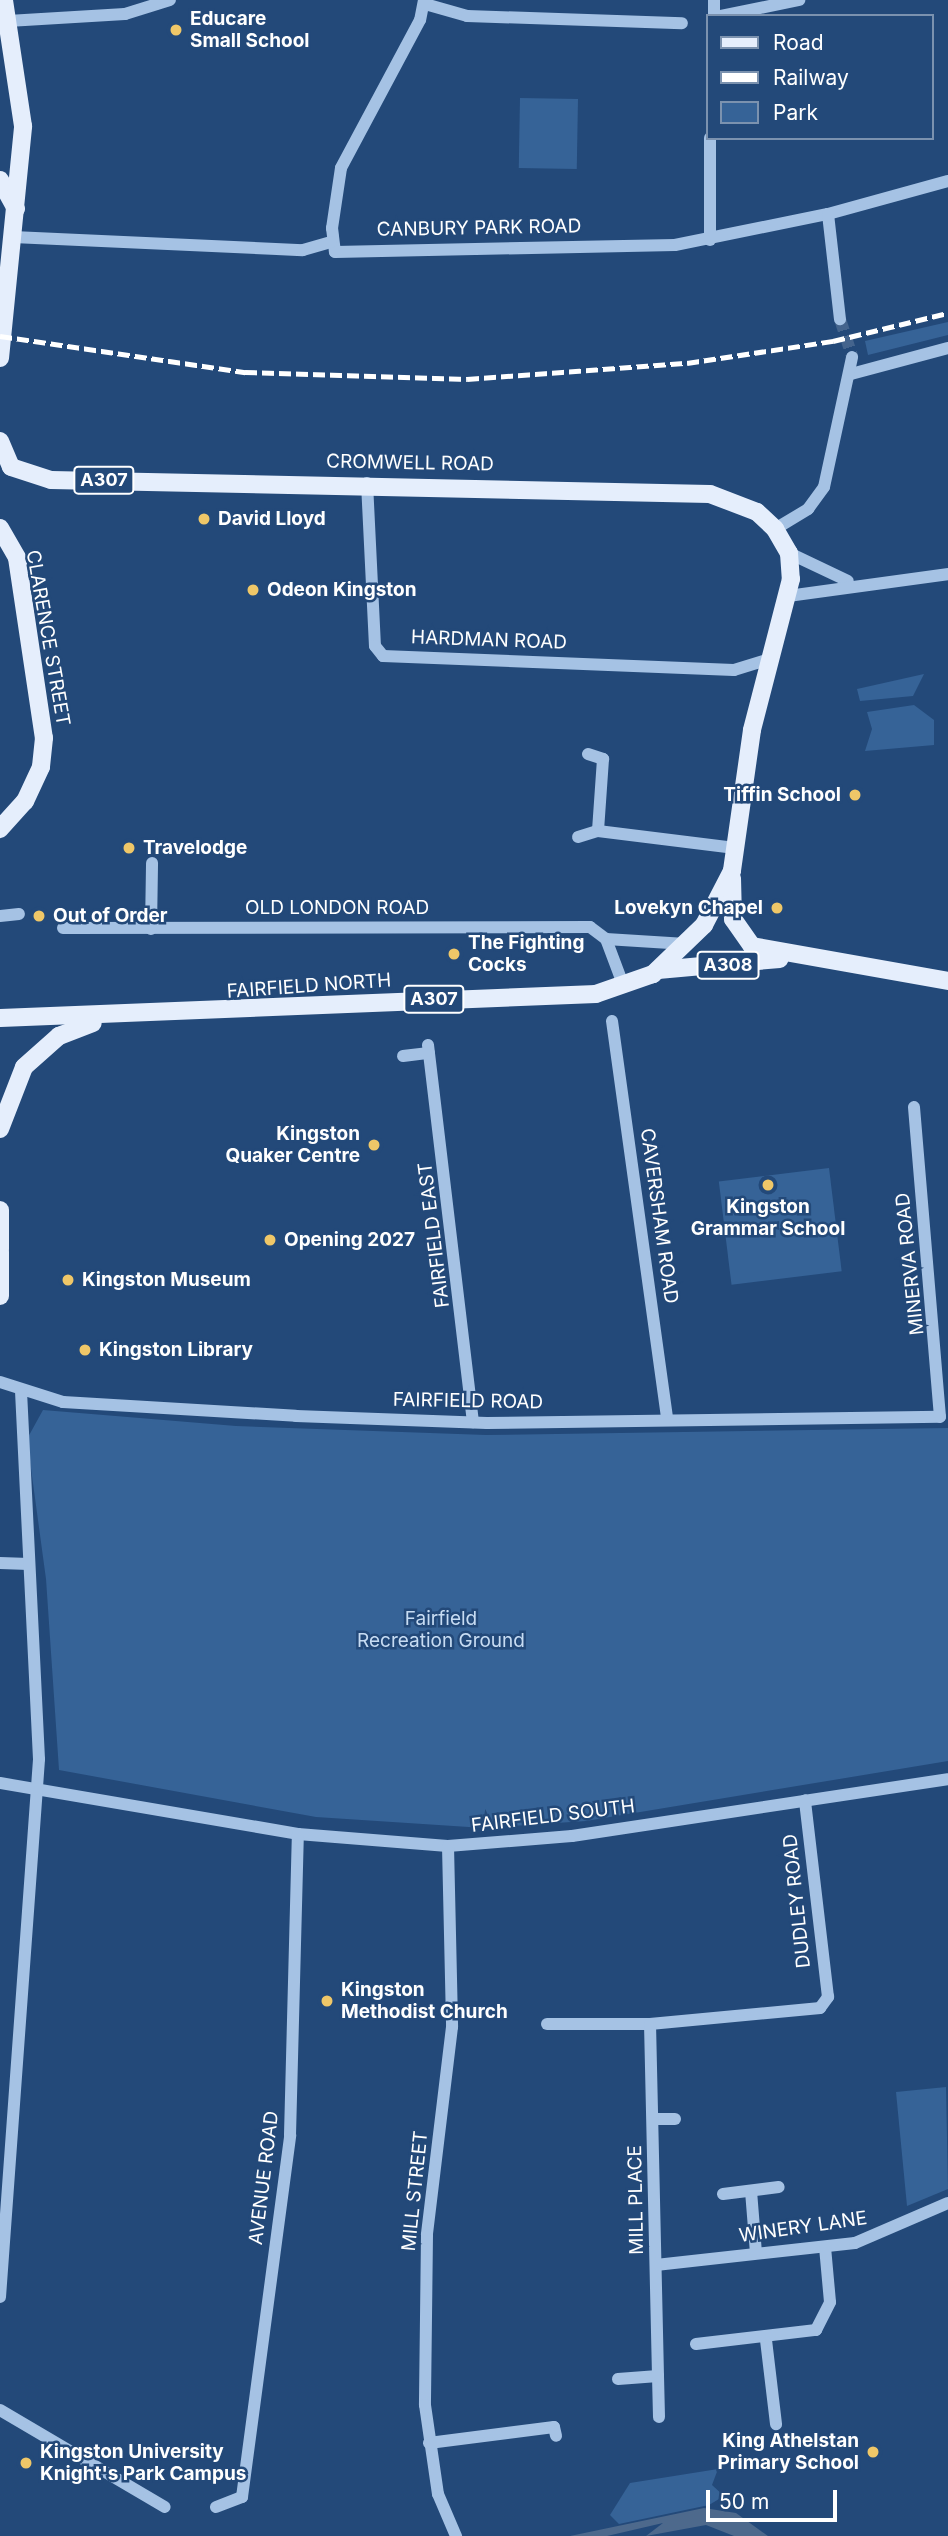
<!DOCTYPE html>
<style>
body{margin:0}
#map{position:relative;width:948px;height:2536px;overflow:hidden;background:#234979;font-family:Inter,sans-serif}
div>[style]{position:absolute}
.green>*{inset:0;background:#366397;transform-origin:0 0}
.water>*{inset:0;background:#4d698c}
.minor-tunnel>*{height:12px;margin-top:-6px;transform-origin:0;background:repeating-linear-gradient(90deg,#44648d 0 12px,transparent 0 18px)}
.minor>*{height:12px;margin:-6px;padding:0 6px;transform-origin:6px;border-radius:6px;background:#a5c2e4}
.major>*{height:18px;margin:-9px;padding:0 9px;transform-origin:9px;border-radius:9px;background:#e5eefc}
.rail>*{height:5px;margin-top:-2.5px;transform-origin:0;background:repeating-linear-gradient(90deg,#fff 0 12px,transparent 0 17px)}
.dots>*{width:19px;height:19px;translate:-50% -50%;box-sizing:border-box;border:4px solid #234979;border-radius:50%}
span{translate:-50% -50%;white-space:nowrap;text-align:center;line-height:1.15;-webkit-text-stroke:5px #234979;paint-order:stroke}
.shield-label span{padding:2px 5px;background:#234979;border:2px solid;border-radius:5px;-webkit-text-stroke-width:0}
.shield-label{font-size:18px;color:#fff;font-weight:700}
.poi-label{font-size:19px;color:#fff;font-weight:700}
.left{translate:0 -50%;text-align:left}
.right{translate:-100% -50%;text-align:right}
.street-label{font-size:19px;color:#fff}
.park-label{font-size:19px;color:#c7dcf3}
.legend{position:absolute;left:706px;top:14px;width:228px;height:126px;box-sizing:border-box;background:#234979;border:2px solid #7b92af;margin:0;padding:9px 12px;list-style:none;font-size:21px;color:#fff}
.legend li{display:flex;align-items:center;gap:14px;height:35px}
.legend b{width:35px;border:2px solid #7b92af}
.scale{position:absolute;left:706px;top:2490px;width:131px;height:32px;box-sizing:border-box;border:4px solid #fff;border-top:0;padding-left:9px;font-size:21px;line-height:24px;white-space:nowrap;color:#fff;-webkit-text-stroke:5px #234979;paint-order:stroke}
</style>
<div id="map">
<div class="green">
<div style="left:520px;top:98px;width:58px;height:70px;rotate:1deg"></div>
<div style="clip-path:polygon(948px 322px,948px 335px,868px 355px,865px 341px)"></div>
<div style="clip-path:polygon(924px 674px,913px 696px,860px 701px,857px 689px)"></div>
<div style="clip-path:polygon(914px 705px,934px 720px,934px 745px,865px 751px,872px 729px,867px 712px)"></div>
<div style="left:829px;top:1168px;width:104px;height:111px;rotate:83deg"></div>
<div style="clip-path:polygon(43px 1410px,236px 1426px,486px 1435px,948px 1428px,948px 1761px,586px 1821px,484px 1828px,316px 1817px,59px 1770px,46px 1579px,27px 1439px)"></div>
<div style="clip-path:polygon(946px 2087px,948px 2189px,907px 2206px,896px 2092px)"></div>
<div style="clip-path:polygon(718px 2469px,712px 2485px,724px 2496px,709px 2505px,619px 2524px,610px 2515px,630px 2483px)"></div>
</div>
<div class="water">
<div style="clip-path:polygon(704px 2508px,736px 2513px,768px 2536px,734px 2536px,706px 2525px,646px 2536px,663px 2523px,607px 2536px,570px 2536px)"></div>
</div>
<div class="minor-tunnel">
<div style="left:840px;top:319px;width:40px;rotate:72deg"></div>
</div>
<div class="minor">
<div style="left:424px;top:0;width:20px;rotate:101deg"></div>
<div style="left:420px;top:20px;width:168px;rotate:118.1deg"></div>
<div style="left:341px;top:168px;width:61px;rotate:98.5deg"></div>
<div style="left:332px;top:228px;width:24px;rotate:83deg"></div>
<div style="left:335px;top:252px;width:340px;rotate:-1.2deg"></div>
<div style="left:675px;top:245px;width:156px;rotate:-11.5deg"></div>
<div style="left:828px;top:214px;width:124px;rotate:-15.4deg"></div>
<div style="left:425px;top:4px;width:44px;rotate:15.9deg"></div>
<div style="left:467px;top:16px;width:215px;rotate:1.9deg"></div>
<div style="left:714px;top:16px;width:16px;rotate:-90deg"></div>
<div style="left:721px;top:16px;width:80px;rotate:-11.6deg"></div>
<div style="left:8px;top:21px;width:117px;rotate:-3.4deg"></div>
<div style="left:125px;top:14px;width:47px;rotate:-17.3deg"></div>
<div style="left:710px;top:138px;width:102px;rotate:90deg"></div>
<div style="left:828px;top:214px;width:106px;rotate:83.5deg"></div>
<div style="left:13px;top:237px;width:290px;rotate:2.6deg"></div>
<div style="left:303px;top:250px;width:29px;rotate:-16deg"></div>
<div style="left:851px;top:374px;width:100px;rotate:-15deg"></div>
<div style="left:367px;top:483px;width:163px;rotate:87.2deg"></div>
<div style="left:375px;top:646px;width:13px;rotate:51deg"></div>
<div style="left:383px;top:656px;width:351px;rotate:2.3deg"></div>
<div style="left:734px;top:670px;width:37px;rotate:-17deg"></div>
<div style="left:775px;top:529px;width:39px;rotate:-31deg"></div>
<div style="left:808px;top:509px;width:27px;rotate:-54deg"></div>
<div style="left:824px;top:487px;width:133px;rotate:-77.8deg"></div>
<div style="left:789px;top:553px;width:65px;rotate:25.4deg"></div>
<div style="left:788px;top:596px;width:162px;rotate:-7.8deg"></div>
<div style="left:588px;top:754px;width:16px;rotate:18deg"></div>
<div style="left:603px;top:759px;width:72px;rotate:94deg"></div>
<div style="left:598px;top:831px;width:138px;rotate:7.1deg"></div>
<div style="left:578px;top:837px;width:21px;rotate:-17deg"></div>
<div style="left:0;top:916px;width:19px;rotate:-6deg"></div>
<div style="left:63px;top:928px;width:527px;rotate:-0.11deg"></div>
<div style="left:590px;top:927px;width:20px;rotate:37deg"></div>
<div style="left:606px;top:939px;width:51px;rotate:69.4deg"></div>
<div style="left:151px;top:929px;width:66px;rotate:-89.1deg"></div>
<div style="left:606px;top:939px;width:80px;rotate:3.6deg"></div>
<div style="left:612px;top:1021px;width:400px;rotate:82.1deg"></div>
<div style="left:428px;top:1045px;width:380px;rotate:83.2deg"></div>
<div style="left:403px;top:1056px;width:26px;rotate:-7deg"></div>
<div style="left:0;top:1382px;width:66px;rotate:17.6deg"></div>
<div style="left:63px;top:1402px;width:233px;rotate:3.4deg"></div>
<div style="left:296px;top:1416px;width:191px;rotate:2.1deg"></div>
<div style="left:487px;top:1423px;width:453px;rotate:-0.8deg"></div>
<div style="left:940px;top:1417px;width:311px;rotate:-94.8deg"></div>
<div style="left:0;top:1563px;width:29px;rotate:2deg"></div>
<div style="left:0;top:1783px;width:302px;rotate:9.7deg"></div>
<div style="left:298px;top:1834px;width:150px;rotate:4.6deg"></div>
<div style="left:448px;top:1846px;width:124px;rotate:-4.6deg"></div>
<div style="left:572px;top:1836px;width:380px;rotate:-8.6deg"></div>
<div style="left:448px;top:1846px;width:181px;rotate:88.7deg"></div>
<div style="left:452px;top:2027px;width:209px;rotate:96.9deg"></div>
<div style="left:427px;top:2235px;width:170px;rotate:90.7deg"></div>
<div style="left:425px;top:2405px;width:90px;rotate:81.7deg"></div>
<div style="left:438px;top:2494px;width:46px;rotate:66.8deg"></div>
<div style="left:547px;top:2024px;width:103px"></div>
<div style="left:650px;top:2024px;width:171px;rotate:-5.4deg"></div>
<div style="left:820px;top:2008px;width:14px;rotate:-54deg"></div>
<div style="left:828px;top:1997px;width:198px;rotate:-96.7deg"></div>
<div style="left:653px;top:2119px;width:22px"></div>
<div style="left:751px;top:2191px;width:62px;rotate:85.4deg"></div>
<div style="left:723px;top:2194px;width:56px;rotate:-7.1deg"></div>
<div style="left:656px;top:2265px;width:200px;rotate:-6.3deg"></div>
<div style="left:855px;top:2243px;width:101px;rotate:-23.3deg"></div>
<div style="left:0;top:2297px;width:539px;rotate:-85.85deg"></div>
<div style="left:39px;top:1759px;width:366px;rotate:-92.8deg"></div>
<div style="left:766px;top:2340px;width:85px;rotate:83.2deg"></div>
<div style="left:696px;top:2344px;width:121px;rotate:-6.7deg"></div>
<div style="left:816px;top:2330px;width:31px;rotate:-63deg"></div>
<div style="left:830px;top:2302px;width:55px;rotate:-95.2deg"></div>
<div style="left:658px;top:2376px;width:41px;rotate:88.6deg"></div>
<div style="left:618px;top:2379px;width:40px;rotate:-4.3deg"></div>
<div style="left:658px;top:2376px;width:352px;rotate:-91.3deg"></div>
<div style="left:0;top:2410px;width:191px;rotate:30.5deg"></div>
<div style="left:429px;top:2443px;width:126px;rotate:-7.3deg"></div>
<div style="left:554px;top:2427px;width:9px;rotate:77deg"></div>
<div style="left:216px;top:2507px;width:28px;rotate:-21deg"></div>
<div style="left:242px;top:2497px;width:365px;rotate:-82.4deg"></div>
<div style="left:290px;top:2135px;width:301px;rotate:-88.5deg"></div>
</div>
<div class="major">
<div style="left:0;top:180px;width:33px;rotate:61deg"></div>
<div style="left:0;top:358px;width:233px;rotate:-84.3deg"></div>
<div style="left:23px;top:126px;width:127px;rotate:-98.6deg"></div>
<div style="left:0;top:441px;width:28px;rotate:67deg"></div>
<div style="left:11px;top:467px;width:42px;rotate:18deg"></div>
<div style="left:51px;top:480px;width:659px;rotate:1.22deg"></div>
<div style="left:710px;top:494px;width:50px;rotate:21deg"></div>
<div style="left:757px;top:512px;width:25px;rotate:43deg"></div>
<div style="left:775px;top:529px;width:28px;rotate:60deg"></div>
<div style="left:789px;top:553px;width:26px;rotate:86deg"></div>
<div style="left:791px;top:579px;width:156px;rotate:104.5deg"></div>
<div style="left:752px;top:730px;width:142px;rotate:98.1deg"></div>
<div style="left:732px;top:871px;width:61px;rotate:117.4deg"></div>
<div style="left:704px;top:925px;width:71px;rotate:136.1deg"></div>
<div style="left:653px;top:974px;width:60px;rotate:160.7deg"></div>
<div style="left:596px;top:994px;width:596px;rotate:177.69deg"></div>
<div style="left:0;top:528px;width:34px;rotate:60deg"></div>
<div style="left:17px;top:558px;width:182px;rotate:81.5deg"></div>
<div style="left:44px;top:738px;width:29px;rotate:96deg"></div>
<div style="left:41px;top:767px;width:38px;rotate:115deg"></div>
<div style="left:25px;top:801px;width:38px;rotate:132deg"></div>
<div style="left:732px;top:878px;width:41px;rotate:88.6deg"></div>
<div style="left:733px;top:919px;width:33px;rotate:55deg"></div>
<div style="left:752px;top:946px;width:199px;rotate:10.1deg"></div>
<div style="left:658px;top:970px;width:122px;rotate:-5.2deg"></div>
<div style="left:0;top:1129px;width:66px;rotate:-68.8deg"></div>
<div style="left:24px;top:1067px;width:47px;rotate:-41.5deg"></div>
<div style="left:59px;top:1036px;width:36px;rotate:-21deg"></div>
<div style="left:0;top:1210px;width:39px;rotate:90deg"></div>
<div style="left:0;top:1252px;width:44px;rotate:90deg"></div>
</div>
<div class="rail">
<div style="left:0;top:336px;width:248px;rotate:8.4deg"></div>
<div style="left:245px;top:372px;width:222px;rotate:1.8deg"></div>
<div style="left:467px;top:379px;width:221px;rotate:-4.2deg"></div>
<div style="left:687px;top:363px;width:148px;rotate:-8.6deg"></div>
<div style="left:833px;top:341px;width:118px;rotate:-13.7deg"></div>
</div>
<div class="dots">
<div style="left:176px;top:30px;background:#efc768"></div>
<div style="left:204px;top:519px;background:#efc768"></div>
<div style="left:253px;top:590px;background:#efc768"></div>
<div style="left:855px;top:795px;background:#efc768"></div>
<div style="left:129px;top:848px;background:#efc768"></div>
<div style="left:777px;top:908px;background:#efc768"></div>
<div style="left:39px;top:916px;background:#efc768"></div>
<div style="left:454px;top:954px;background:#efc768"></div>
<div style="left:374px;top:1145px;background:#efc768"></div>
<div style="left:768px;top:1185px;background:#efc768"></div>
<div style="left:270px;top:1240px;background:#efc768"></div>
<div style="left:68px;top:1280px;background:#efc768"></div>
<div style="left:85px;top:1350px;background:#efc768"></div>
<div style="left:327px;top:2001px;background:#efc768"></div>
<div style="left:873px;top:2452px;background:#efc768"></div>
<div style="left:26px;top:2463px;background:#efc768"></div>
</div>
<div class="shield-label">
<span style="left:104px;top:480px">A307</span>
<span style="left:728px;top:965px">A308</span>
<span style="left:434px;top:999px">A307</span>
</div>
<div class="poi-label">
<span class="left" style="left:190px;top:30px">Educare<br>Small School</span>
<span class="left" style="left:218px;top:519px">David Lloyd</span>
<span class="left" style="left:267px;top:590px">Odeon Kingston</span>
<span class="right" style="left:841px;top:795px">Tiffin School</span>
<span class="left" style="left:143px;top:848px">Travelodge</span>
<span class="right" style="left:763px;top:908px">Lovekyn Chapel</span>
<span class="left" style="left:53px;top:916px">Out of Order</span>
<span class="left" style="left:468px;top:954px">The Fighting<br>Cocks</span>
<span class="right" style="left:360px;top:1145px">Kingston<br>Quaker Centre</span>
<span style="left:768px;top:1218px">Kingston<br>Grammar School</span>
<span class="left" style="left:284px;top:1240px">Opening 2027</span>
<span class="left" style="left:82px;top:1280px">Kingston Museum</span>
<span class="left" style="left:99px;top:1350px">Kingston Library</span>
<span class="left" style="left:341px;top:2001px">Kingston<br>Methodist Church</span>
<span class="right" style="left:859px;top:2452px">King Athelstan<br>Primary School</span>
<span class="left" style="left:40px;top:2463px">Kingston University<br>Knight's Park Campus</span>
</div>
<div class="street-label">
<span style="left:479px;top:228px;rotate:-1deg">CANBURY PARK ROAD</span>
<span style="left:410px;top:463px;rotate:1deg">CROMWELL ROAD</span>
<span style="left:48px;top:638px;rotate:80deg">CLARENCE STREET</span>
<span style="left:489px;top:640px;rotate:2deg">HARDMAN ROAD</span>
<span style="left:337px;top:908px">OLD LONDON ROAD</span>
<span style="left:309px;top:986px;rotate:-4deg">FAIRFIELD NORTH</span>
<span style="left:659px;top:1216px;rotate:82deg">CAVERSHAM ROAD</span>
<span style="left:434px;top:1235px;rotate:-97deg">FAIRFIELD EAST</span>
<span style="left:910px;top:1264px;rotate:-96deg">MINERVA ROAD</span>
<span style="left:468px;top:1401px;rotate:1deg">FAIRFIELD ROAD</span>
<span style="left:553px;top:1816px;rotate:-7deg">FAIRFIELD SOUTH</span>
<span style="left:797px;top:1901px;rotate:-96deg">DUDLEY ROAD</span>
<span style="left:264px;top:2178px;rotate:-83deg">AVENUE ROAD</span>
<span style="left:415px;top:2191px;rotate:-84deg">MILL STREET</span>
<span style="left:636px;top:2200px;rotate:-91deg">MILL PLACE</span>
<span style="left:803px;top:2227px;rotate:-8deg">WINERY LANE</span>
</div>
<div class="park-label">
<span style="left:441px;top:1630px">Fairfield<br>Recreation Ground</span>
</div>
<ul class="legend">
<li><b style="height:9px;background:#e5eefc"></b>Road</li>
<li><b style="height:9px;background:#fff"></b>Railway</li>
<li><b style="height:19px;background:#366397"></b>Park</li>
</ul>
<div class="scale">50 m</div>
</div>
